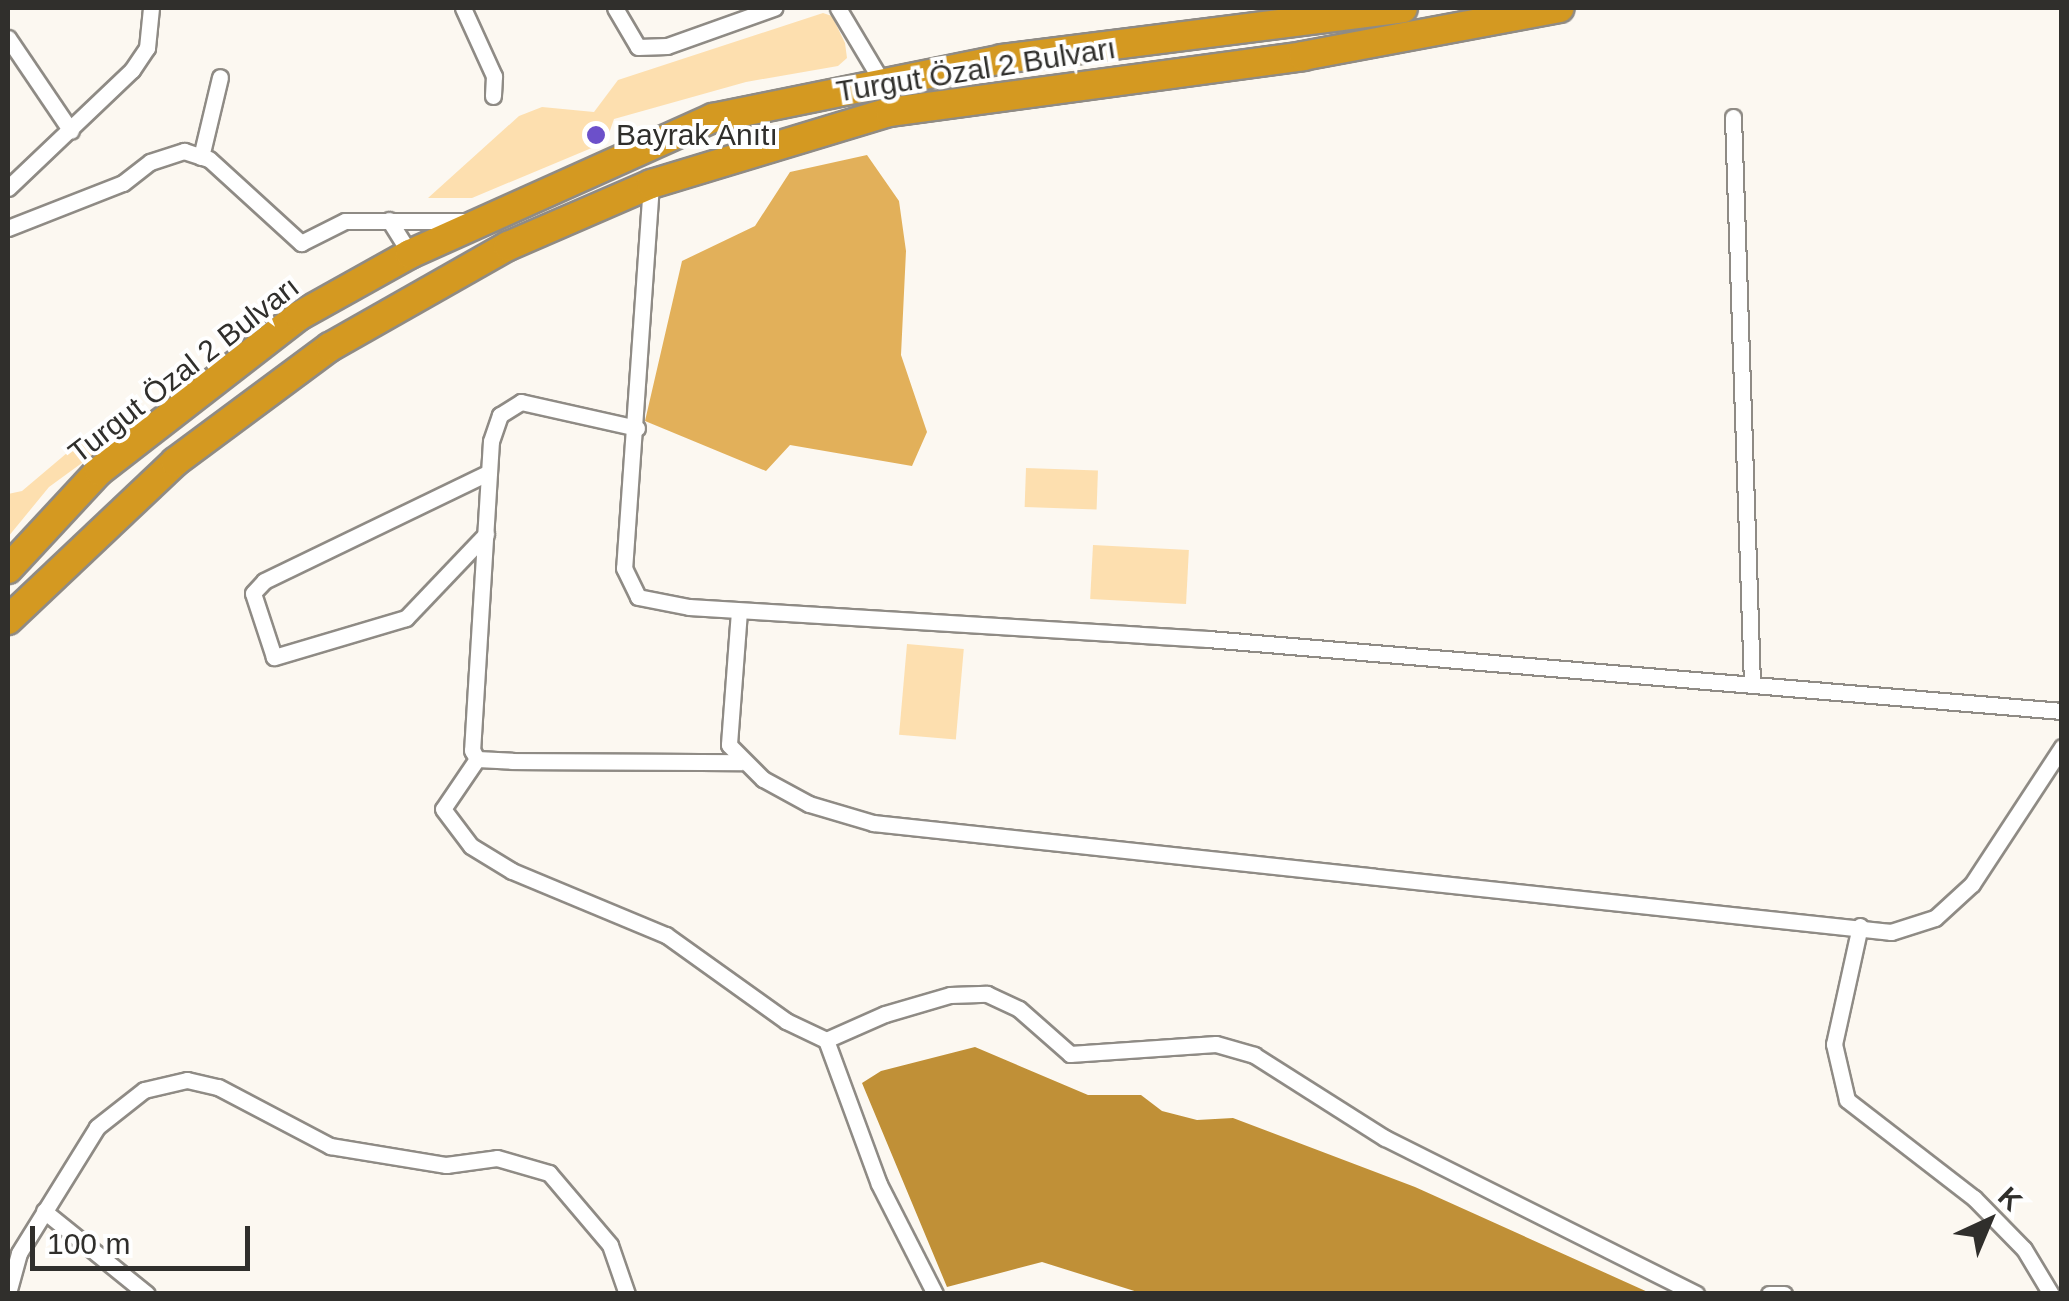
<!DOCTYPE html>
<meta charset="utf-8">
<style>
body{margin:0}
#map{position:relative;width:2069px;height:1301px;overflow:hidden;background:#fcf8f1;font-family:Helvetica,sans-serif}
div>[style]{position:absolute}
.green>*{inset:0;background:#fddfaf;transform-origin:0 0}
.forest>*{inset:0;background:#e2b05a}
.water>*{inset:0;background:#c09037}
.roads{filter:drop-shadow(2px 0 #8f8b85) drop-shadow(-2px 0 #8f8b85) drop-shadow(0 2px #8f8b85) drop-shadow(0 -2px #8f8b85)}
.street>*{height:15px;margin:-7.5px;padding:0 7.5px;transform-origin:7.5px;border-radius:7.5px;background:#fff}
.highway>*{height:28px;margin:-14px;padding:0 14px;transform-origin:14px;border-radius:14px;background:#d49921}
.dots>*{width:28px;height:28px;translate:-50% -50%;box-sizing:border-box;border:5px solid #fff;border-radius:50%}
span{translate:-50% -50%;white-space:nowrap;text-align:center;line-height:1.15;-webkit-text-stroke:8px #fff;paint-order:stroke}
.street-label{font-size:30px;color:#302f2c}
.poi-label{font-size:30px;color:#302f2c}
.left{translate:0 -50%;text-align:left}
.frame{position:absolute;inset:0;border:10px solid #302f2c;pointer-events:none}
.north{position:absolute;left:1939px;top:1171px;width:100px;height:100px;-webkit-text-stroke:8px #fff;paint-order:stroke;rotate:44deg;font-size:28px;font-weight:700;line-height:40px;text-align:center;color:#302f2c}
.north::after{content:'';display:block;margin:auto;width:35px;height:45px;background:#302f2c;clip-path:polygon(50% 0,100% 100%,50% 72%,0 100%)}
.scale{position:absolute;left:30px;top:1226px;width:220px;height:45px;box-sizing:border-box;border:5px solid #302f2c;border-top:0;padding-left:12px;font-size:30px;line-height:35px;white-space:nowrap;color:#302f2c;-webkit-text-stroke:8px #fff;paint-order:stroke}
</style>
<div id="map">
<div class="green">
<div style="clip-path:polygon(823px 13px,832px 16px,845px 43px,847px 58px,838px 66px,746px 82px,614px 119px,606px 142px,472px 198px,428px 198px,519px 116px,542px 107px,594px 112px,618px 80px)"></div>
<div style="clip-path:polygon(119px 409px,123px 433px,49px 487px,8px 537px,8px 494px,22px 491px)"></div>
<div style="left:1026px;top:468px;width:72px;height:39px;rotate:2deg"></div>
<div style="left:1093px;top:545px;width:96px;height:54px;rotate:3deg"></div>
<div style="left:907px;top:644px;width:57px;height:91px;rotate:5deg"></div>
</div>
<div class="forest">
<div style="clip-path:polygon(867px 155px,899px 201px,906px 251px,901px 355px,927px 432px,912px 466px,790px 445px,766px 471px,645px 421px,682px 261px,755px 226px,790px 172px)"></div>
</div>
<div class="water">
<div style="clip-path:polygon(975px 1047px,1088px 1095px,1141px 1095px,1162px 1111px,1197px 1120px,1233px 1118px,1415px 1187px,1650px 1293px,1144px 1294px,1042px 1262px,947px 1287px,862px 1083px,881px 1071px)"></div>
</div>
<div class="roads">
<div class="street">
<div style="left:463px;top:8px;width:75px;rotate:65.5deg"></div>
<div style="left:494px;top:76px;width:20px;rotate:93deg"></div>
<div style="left:615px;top:8px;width:45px;rotate:59.5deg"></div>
<div style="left:638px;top:47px;width:29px;rotate:-2deg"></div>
<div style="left:667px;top:46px;width:114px;rotate:-19.6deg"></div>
<div style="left:838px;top:8px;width:84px;rotate:59.2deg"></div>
<div style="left:8px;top:38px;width:112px;rotate:55.9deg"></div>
<div style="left:1733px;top:117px;width:568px;rotate:88.08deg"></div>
<div style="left:201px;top:157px;width:82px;rotate:-76.6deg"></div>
<div style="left:651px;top:184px;width:385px;rotate:94deg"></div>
<div style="left:624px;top:568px;width:32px;rotate:64deg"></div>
<div style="left:638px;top:597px;width:52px;rotate:11.1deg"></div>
<div style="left:689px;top:607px;width:520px;rotate:3.53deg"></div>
<div style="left:1208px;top:639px;width:857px;rotate:4.82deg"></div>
<div style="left:8px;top:188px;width:171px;rotate:-43.6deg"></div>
<div style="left:132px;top:70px;width:27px;rotate:-56deg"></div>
<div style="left:147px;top:48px;width:40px;rotate:-84.3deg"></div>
<div style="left:389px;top:220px;width:40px;rotate:58deg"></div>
<div style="left:8px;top:228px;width:123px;rotate:-21.4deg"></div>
<div style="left:123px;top:183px;width:34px;rotate:-38deg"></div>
<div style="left:150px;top:162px;width:36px;rotate:-18deg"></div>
<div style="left:184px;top:151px;width:26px;rotate:18deg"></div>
<div style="left:209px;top:159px;width:125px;rotate:42.4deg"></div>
<div style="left:301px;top:243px;width:49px;rotate:-26.6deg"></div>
<div style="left:345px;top:221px;width:123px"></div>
<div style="left:637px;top:428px;width:119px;rotate:-167.4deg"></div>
<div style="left:521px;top:402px;width:25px;rotate:148deg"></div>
<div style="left:500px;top:415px;width:28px;rotate:109deg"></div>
<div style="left:491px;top:441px;width:310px;rotate:93.5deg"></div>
<div style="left:472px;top:750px;width:10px;rotate:61deg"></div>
<div style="left:477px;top:759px;width:35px;rotate:3deg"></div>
<div style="left:512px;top:761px;width:229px;rotate:0.3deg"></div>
<div style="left:486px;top:534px;width:116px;rotate:133.6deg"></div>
<div style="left:406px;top:618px;width:138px;rotate:163.5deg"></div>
<div style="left:274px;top:657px;width:67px;rotate:-108.2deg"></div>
<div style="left:253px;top:593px;width:16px;rotate:-47deg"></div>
<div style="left:264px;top:581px;width:250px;rotate:-25.8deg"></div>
<div style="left:739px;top:611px;width:134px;rotate:94.3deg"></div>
<div style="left:729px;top:745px;width:48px;rotate:45deg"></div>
<div style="left:763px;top:779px;width:52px;rotate:28.5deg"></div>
<div style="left:809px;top:804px;width:67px;rotate:16.5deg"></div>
<div style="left:873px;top:823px;width:1024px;rotate:6.11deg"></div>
<div style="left:1891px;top:932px;width:46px;rotate:-17.7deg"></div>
<div style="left:1935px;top:918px;width:50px;rotate:-42.6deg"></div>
<div style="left:1972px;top:884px;width:164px;rotate:-56.7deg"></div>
<div style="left:477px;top:759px;width:60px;rotate:124.2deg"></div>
<div style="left:443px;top:809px;width:46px;rotate:52.9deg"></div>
<div style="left:471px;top:846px;width:48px;rotate:31.4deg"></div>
<div style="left:512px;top:871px;width:167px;rotate:22.6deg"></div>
<div style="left:666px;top:935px;width:148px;rotate:35.6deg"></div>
<div style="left:786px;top:1021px;width:44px;rotate:25.4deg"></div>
<div style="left:826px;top:1040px;width:153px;rotate:69.8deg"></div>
<div style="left:879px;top:1184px;width:123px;rotate:63deg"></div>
<div style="left:1860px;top:926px;width:121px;rotate:102.4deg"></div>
<div style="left:1834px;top:1044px;width:57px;rotate:76.9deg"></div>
<div style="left:1847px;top:1100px;width:160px;rotate:37.7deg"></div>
<div style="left:1974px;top:1198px;width:71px;rotate:45.6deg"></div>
<div style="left:2024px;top:1249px;width:52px;rotate:59deg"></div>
<div style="left:826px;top:1040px;width:64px;rotate:-23.8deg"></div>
<div style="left:885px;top:1014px;width:68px;rotate:-16.3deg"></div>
<div style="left:950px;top:995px;width:37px;rotate:-2deg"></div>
<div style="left:987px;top:994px;width:35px;rotate:25deg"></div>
<div style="left:1019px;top:1009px;width:68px;rotate:41.4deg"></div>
<div style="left:1070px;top:1054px;width:146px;rotate:-3.9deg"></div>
<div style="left:1216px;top:1044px;width:40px;rotate:16deg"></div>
<div style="left:1254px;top:1055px;width:155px;rotate:32.4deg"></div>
<div style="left:1385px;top:1138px;width:348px;rotate:26.6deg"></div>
<div style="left:44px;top:1211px;width:132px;rotate:38.9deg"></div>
<div style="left:8px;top:1293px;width:41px;rotate:-74.6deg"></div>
<div style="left:19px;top:1253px;width:148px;rotate:-58.2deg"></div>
<div style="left:97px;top:1127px;width:60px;rotate:-38.2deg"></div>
<div style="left:144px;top:1090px;width:44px;rotate:-13.1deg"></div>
<div style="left:187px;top:1080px;width:32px;rotate:13deg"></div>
<div style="left:218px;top:1087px;width:127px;rotate:27.8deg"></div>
<div style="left:330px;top:1146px;width:118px;rotate:9.3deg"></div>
<div style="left:446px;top:1165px;width:51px;rotate:-7.8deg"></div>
<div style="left:497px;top:1158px;width:54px;rotate:16.1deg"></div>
<div style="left:549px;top:1173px;width:94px;rotate:49.7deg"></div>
<div style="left:610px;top:1245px;width:52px;rotate:70.9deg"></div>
<div style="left:1769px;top:1294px;width:15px"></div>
</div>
<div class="highway">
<div style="left:8px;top:569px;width:134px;rotate:-47.1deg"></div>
<div style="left:99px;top:471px;width:253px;rotate:-37.8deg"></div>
<div style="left:299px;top:316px;width:127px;rotate:-29.2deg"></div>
<div style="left:410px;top:254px;width:332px;rotate:-24.2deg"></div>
<div style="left:713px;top:118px;width:295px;rotate:-11.5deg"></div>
<div style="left:1002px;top:59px;width:404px;rotate:-7.2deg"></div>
<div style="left:8px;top:620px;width:230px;rotate:-43.4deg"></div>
<div style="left:175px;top:462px;width:193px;rotate:-36.6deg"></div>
<div style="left:330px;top:347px;width:205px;rotate:-29.6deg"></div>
<div style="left:508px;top:246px;width:156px;rotate:-23.4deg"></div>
<div style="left:651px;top:184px;width:250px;rotate:-16.8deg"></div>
<div style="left:890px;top:112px;width:417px;rotate:-7.7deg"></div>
<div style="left:1303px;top:56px;width:261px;rotate:-10.6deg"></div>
</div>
</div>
<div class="dots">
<div style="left:596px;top:135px;background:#6c50ca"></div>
</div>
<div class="street-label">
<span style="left:976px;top:70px;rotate:-9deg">Turgut Özal 2 Bulvarı</span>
<span style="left:184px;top:370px;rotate:-38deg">Turgut Özal 2 Bulvarı</span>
</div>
<div class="poi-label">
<span class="left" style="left:616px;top:135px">Bayrak Anıtı</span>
</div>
<div class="frame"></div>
<div class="north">K</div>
<div class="scale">100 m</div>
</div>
